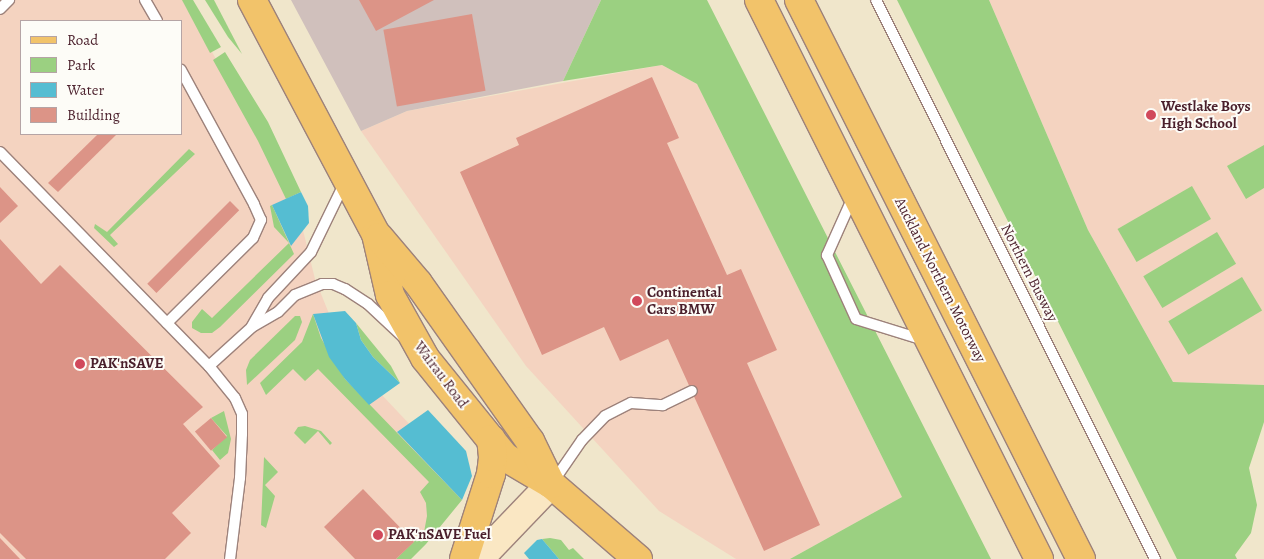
<!DOCTYPE html>
<style>
body{margin:0}
#map{position:relative;width:1264px;height:559px;overflow:hidden;background:#f0e6cb;font-family:Alegreya,serif}
div>[style]{position:absolute}
.built>*{inset:0;background:#f4d3c0}
.industrial>*{inset:0;background:#d0c0bc}
.green>*{inset:0;background:#9bd081;transform-origin:0 0}
.water>*{inset:0;background:#55bdd2}
.building>*{inset:0;background:#dc9487;transform-origin:0 0}
.roads{filter:drop-shadow(1px 0 #9d827b) drop-shadow(-1px 0 #9d827b) drop-shadow(0 1px #9d827b) drop-shadow(0 -1px #9d827b)}
.lane>*{height:10px;margin:-5px;padding:0 5px;transform-origin:5px;border-radius:5px;background:#fff}
.secondary>*{height:28px;margin:-14px;padding:0 14px;transform-origin:14px;border-radius:14px;background:#fae7c3}
.primary>*{height:28px;margin:-14px;padding:0 14px;transform-origin:14px;border-radius:14px;background:#f2c36a}
.highway>*{height:28px;margin:-14px;padding:0 14px;transform-origin:14px;border-radius:14px;background:#f2c36a}
.dots>*{width:14px;height:14px;translate:-50% -50%;box-sizing:border-box;border:2px solid #fdfcf7;border-radius:50%}
span{translate:-50% -50%;white-space:nowrap;text-align:center;line-height:1.15;-webkit-text-stroke:4px #fdfcf7;paint-order:stroke}
.poi-label{font-size:15px;color:#4a1f2b;font-weight:700}
.left{translate:0 -50%;text-align:left}
.street-label{font-size:15px;color:#4a1f2b}
.legend{position:absolute;left:20px;top:20px;width:162px;height:115px;box-sizing:border-box;background:#fdfcf7;border:1px solid #b5a4a5;margin:0;padding:6px 9px;list-style:none;font-size:15px;color:#4a1f2b}
.legend li{display:flex;align-items:center;gap:10px;height:25px}
.legend b{width:25px;border:1px solid #b5a4a5}
</style>
<div id="map">
<div class="built">
<div style="clip-path:polygon(evenodd,0 0,185px 0,301px 222px,315px 279px,347px 358px,466px 484px,460px 501px,406px 559px,0 559px,0 0,21px 21px,181px 21px,181px 134px,21px 134px,21px 21px)"></div>
<div style="clip-path:polygon(989px 0,1264px 0,1264px 385px,1173px 382px,1088px 230px)"></div>
<div style="clip-path:polygon(662px 65px,697px 84px,902px 497px,790px 559px,736px 559px,659px 511px,526px 366px,361px 131px,407px 111px)"></div>
</div>
<div class="industrial">
<div style="clip-path:polygon(291px 0,601px 0,563px 81px,407px 111px,361px 131px)"></div>
</div>
<div class="green">
<div style="clip-path:polygon(182px 0,193px 0,221px 47px,210px 53px)"></div>
<div style="clip-path:polygon(205px 0,214px 0,242px 54px,228px 37px)"></div>
<div style="clip-path:polygon(601px 0,707px 0,991px 559px,790px 559px,902px 497px,697px 84px,662px 65px,563px 81px)"></div>
<div style="clip-path:polygon(897px 0,989px 0,1088px 230px,1173px 382px,1264px 385px,1264px 422px,1249px 468px,1257px 505px,1251px 533px,1235px 555px,1237px 559px,1177px 559px)"></div>
<div style="clip-path:polygon(225px 52px,268px 122px,301px 192px,286px 199px,258px 141px,213px 60px)"></div>
<div style="clip-path:polygon(1264px 145px,1264px 188px,1246px 199px,1227px 166px)"></div>
<div style="clip-path:polygon(189px 149px,195px 154px,110px 235px,118px 244px,114px 247px,94px 228px,95px 224px,107px 232px)"></div>
<div style="left:1192px;top:186px;width:38px;height:86px;rotate:60deg"></div>
<div style="clip-path:polygon(272px 205px,294px 254px,220px 327px,212px 333px,201px 333px,192px 328px,192px 322px,202px 309px,212px 318px,289px 243px,274px 227px,270px 206px)"></div>
<div style="left:1217px;top:232px;width:37px;height:86px;rotate:59deg"></div>
<div style="left:1242px;top:277px;width:39px;height:86px;rotate:59deg"></div>
<div style="clip-path:polygon(313px 314px,321px 338px,345px 379px,462px 500px,426px 544px,411px 559px,396px 559px,424px 532px,427px 516px,426px 503px,420px 492px,429px 482px,318px 369px,305px 381px,293px 369px,266px 395px,260px 383px,302px 342px)"></div>
<div style="clip-path:polygon(295px 316px,300px 316px,302px 322px,295px 340px,247px 385px,246px 370px,250px 360px)"></div>
<div style="clip-path:polygon(356px 323px,391px 366px,400px 383px,373px 357px,361px 340px)"></div>
<div style="clip-path:polygon(224px 411px,231px 439px,228px 453px,220px 460px,212px 450px,227px 436px,211px 418px)"></div>
<div style="clip-path:polygon(305px 426px,321px 431px,332px 443px,330px 445px,318px 431px,305px 444px,294px 433px,298px 427px)"></div>
<div style="clip-path:polygon(264px 457px,278px 472px,265px 485px,275px 496px,266px 528px,261px 525px)"></div>
<div style="clip-path:polygon(550px 538px,561px 540px,569px 550px,573px 548px,584px 559px,559px 559px,542px 539px)"></div>
</div>
<div class="water">
<div style="clip-path:polygon(301px 192px,308px 206px,309px 223px,291px 246px,272px 205px)"></div>
<div style="clip-path:polygon(345px 311px,356px 323px,361px 340px,373px 357px,400px 383px,369px 405px,345px 379px,329px 357px,313px 314px)"></div>
<div style="clip-path:polygon(428px 410px,466px 451px,472px 476px,462px 500px,397px 432px)"></div>
<div style="clip-path:polygon(542px 539px,559px 559px,529px 559px,524px 553px,537px 540px)"></div>
</div>
<div class="building">
<div style="clip-path:polygon(359px 0,434px 0,376px 31px)"></div>
<div style="left:472px;top:14px;width:78px;height:90px;rotate:80deg"></div>
<div style="clip-path:polygon(652px 77px,679px 138px,667px 143px,727px 275px,741px 269px,777px 350px,747px 363px,820px 525px,764px 551px,668px 339px,620px 361px,604px 327px,542px 355px,460px 172px,519px 145px,516px 138px)"></div>
<div style="clip-path:polygon(98px 134px,117px 134px,58px 192px,48px 183px)"></div>
<div style="clip-path:polygon(0 187px,18px 206px,0 223px)"></div>
<div style="left:230px;top:201px;width:13px;height:117px;rotate:45deg"></div>
<div style="clip-path:polygon(0 239px,41px 284px,60px 265px,203px 407px,183px 424px,220px 466px,172px 513px,191px 533px,165px 559px,26px 559px,0 533px)"></div>
<div style="left:211px;top:418px;width:25px;height:21px;rotate:50deg"></div>
<div style="clip-path:polygon(363px 489px,414px 542px,396px 559px,355px 559px,324px 527px)"></div>
<div style="clip-path:polygon(0 538px,20px 559px,0 559px)"></div>
</div>
<div class="roads">
<div class="lane">
<div style="left:145px;top:0;width:24px;rotate:60deg"></div>
<div style="left:876px;top:0;width:625px;rotate:63.48deg"></div>
<div style="left:0;top:9px;width:13px;rotate:-45deg"></div>
<div style="left:0;top:152px;width:299px;rotate:45.7deg"></div>
<div style="left:209px;top:366px;width:41px;rotate:50.9deg"></div>
<div style="left:235px;top:398px;width:17px;rotate:66deg"></div>
<div style="left:242px;top:414px;width:20px;rotate:90deg"></div>
<div style="left:242px;top:434px;width:44px;rotate:92.6deg"></div>
<div style="left:240px;top:478px;width:82px;rotate:97deg"></div>
<div style="left:853px;top:197px;width:64px;rotate:114.1deg"></div>
<div style="left:827px;top:255px;width:70px;rotate:65.6deg"></div>
<div style="left:856px;top:319px;width:71px;rotate:17.2deg"></div>
<div style="left:167px;top:323px;width:121px;rotate:-44.7deg"></div>
<div style="left:253px;top:238px;width:20px;rotate:-66deg"></div>
<div style="left:261px;top:220px;width:17px;rotate:-114deg"></div>
<div style="left:254px;top:204px;width:153px;rotate:-118.6deg"></div>
<div style="left:252px;top:326px;width:32px;rotate:-60deg"></div>
<div style="left:268px;top:298px;width:63px;rotate:-46.9deg"></div>
<div style="left:311px;top:252px;width:78px;rotate:-64.1deg"></div>
<div style="left:209px;top:366px;width:58px;rotate:-42.2deg"></div>
<div style="left:252px;top:327px;width:30px;rotate:-30deg"></div>
<div style="left:278px;top:312px;width:24px;rotate:-45deg"></div>
<div style="left:295px;top:295px;width:29px;rotate:-22deg"></div>
<div style="left:322px;top:284px;width:11px"></div>
<div style="left:333px;top:284px;width:13px;rotate:23deg"></div>
<div style="left:345px;top:289px;width:27px;rotate:33deg"></div>
<div style="left:368px;top:304px;width:47px;rotate:43.3deg"></div>
<div style="left:553px;top:482px;width:51px;rotate:-55.4deg"></div>
<div style="left:582px;top:440px;width:33px;rotate:-46deg"></div>
<div style="left:605px;top:416px;width:29px;rotate:-27deg"></div>
<div style="left:631px;top:403px;width:32px;rotate:4deg"></div>
<div style="left:663px;top:405px;width:32px;rotate:-26deg"></div>
</div>
<div class="secondary">
<div style="left:479px;top:559px;width:104px;rotate:-46.2deg"></div>
</div>
<div class="primary">
<div style="left:252px;top:0;width:265px;rotate:62.1deg"></div>
<div style="left:376px;top:234px;width:63px;rotate:77.1deg"></div>
<div style="left:390px;top:295px;width:72px;rotate:60.9deg"></div>
<div style="left:425px;top:358px;width:127px;rotate:51.1deg"></div>
<div style="left:505px;top:457px;width:53px;rotate:30.4deg"></div>
<div style="left:551px;top:484px;width:115px;rotate:40.8deg"></div>
<div style="left:379px;top:237px;width:60px;rotate:49.7deg"></div>
<div style="left:418px;top:283px;width:194px;rotate:54.7deg"></div>
<div style="left:530px;top:441px;width:48px;rotate:64deg"></div>
<div style="left:464px;top:559px;width:89px;rotate:-72.4deg"></div>
<div style="left:491px;top:474px;width:17px;rotate:-83deg"></div>
<div style="left:493px;top:457px;width:18px;rotate:-96deg"></div>
</div>
<div class="highway">
<div style="left:759px;top:0;width:625px;rotate:63.39deg"></div>
<div style="left:799px;top:0;width:626px;rotate:63.23deg"></div>
</div>
</div>
<div class="dots">
<div style="left:1151px;top:115px;background:#d1495b"></div>
<div style="left:637px;top:301px;background:#d1495b"></div>
<div style="left:80px;top:364px;background:#d1495b"></div>
<div style="left:378px;top:535px;background:#d1495b"></div>
</div>
<div class="poi-label">
<span class="left" style="left:1161px;top:115px">Westlake Boys<br>High School</span>
<span class="left" style="left:647px;top:301px">Continental<br>Cars BMW</span>
<span class="left" style="left:90px;top:364px">PAK'nSAVE</span>
<span class="left" style="left:388px;top:535px">PAK'nSAVE Fuel</span>
</div>
<div class="street-label">
<span style="left:1029px;top:273px;rotate:63deg">Northern Busway</span>
<span style="left:940px;top:280px;rotate:63deg">Auckland Northern Motorway</span>
<span style="left:441px;top:375px;rotate:53deg">Wairau Road</span>
</div>
<ul class="legend">
<li><b style="height:6px;background:#f2c36a"></b>Road</li>
<li><b style="height:14px;background:#9bd081"></b>Park</li>
<li><b style="height:14px;background:#55bdd2"></b>Water</li>
<li><b style="height:14px;background:#dc9487"></b>Building</li>
</ul>
</div>
